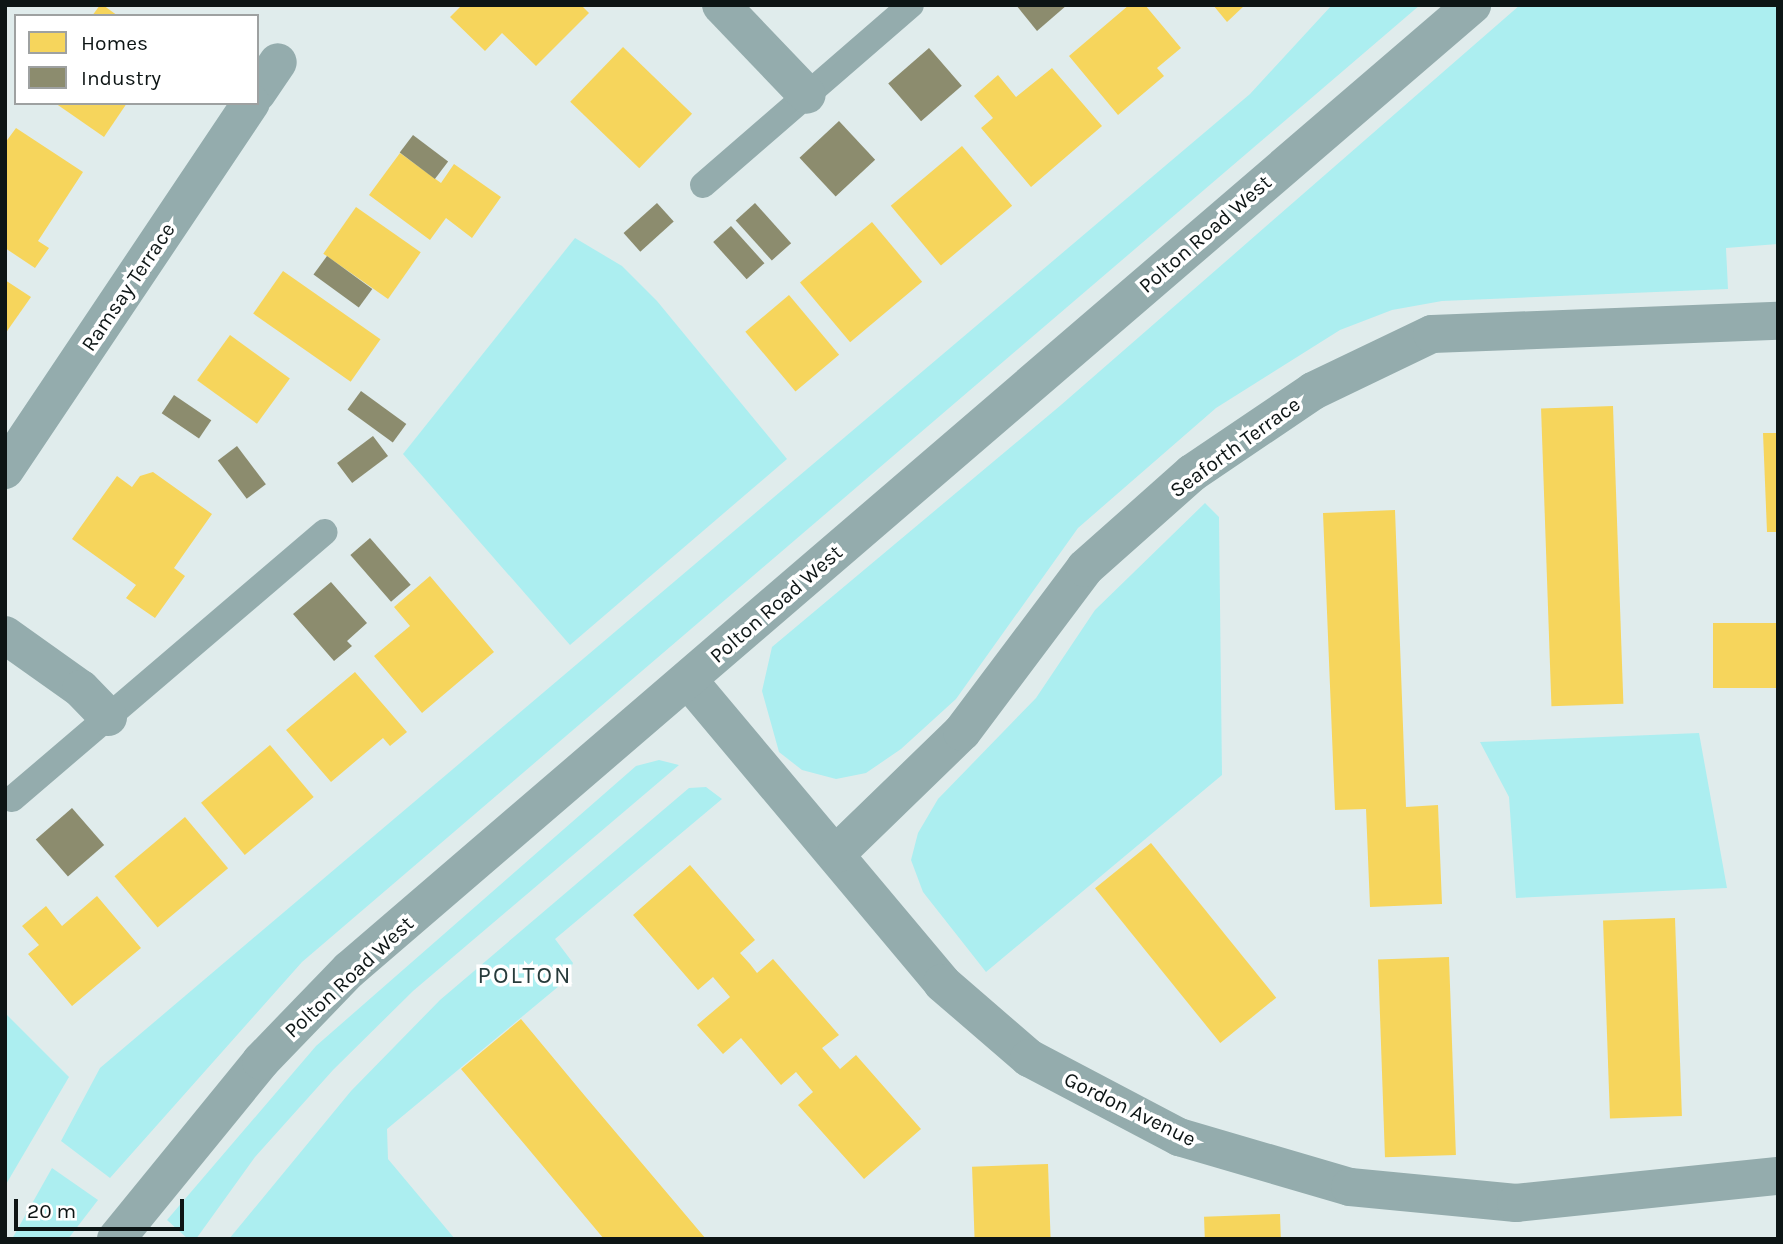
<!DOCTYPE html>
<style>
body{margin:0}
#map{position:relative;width:1783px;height:1244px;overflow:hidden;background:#e0ecec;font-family:Karla,sans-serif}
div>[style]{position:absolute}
.green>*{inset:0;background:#aceef0}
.homes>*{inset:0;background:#f6d55c;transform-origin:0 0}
.industry>*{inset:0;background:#8c8c6e;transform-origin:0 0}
.service>*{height:26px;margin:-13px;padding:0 13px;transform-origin:13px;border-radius:13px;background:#94acad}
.minor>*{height:38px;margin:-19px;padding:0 19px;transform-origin:19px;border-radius:19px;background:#94acad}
.tertiary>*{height:38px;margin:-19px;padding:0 19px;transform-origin:19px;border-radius:19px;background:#94acad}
span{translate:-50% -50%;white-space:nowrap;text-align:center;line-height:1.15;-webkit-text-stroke:7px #fff;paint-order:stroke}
.street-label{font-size:21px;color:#0d1515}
.quarter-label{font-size:24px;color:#273b3b;letter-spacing:2px}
.frame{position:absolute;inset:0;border:7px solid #0d1515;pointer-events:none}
.legend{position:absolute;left:14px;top:14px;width:245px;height:91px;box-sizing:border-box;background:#fff;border:2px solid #9ea1a1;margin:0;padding:9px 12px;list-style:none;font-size:21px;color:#0d1515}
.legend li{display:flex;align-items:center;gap:14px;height:35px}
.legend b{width:35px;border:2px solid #9ea1a1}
.scale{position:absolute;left:14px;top:1199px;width:170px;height:32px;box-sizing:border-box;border:4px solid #0d1515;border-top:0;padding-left:9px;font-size:21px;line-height:24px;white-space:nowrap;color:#0d1515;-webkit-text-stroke:5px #fff;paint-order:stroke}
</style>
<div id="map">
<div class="green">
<div style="clip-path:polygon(1332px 5px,1420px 5px,302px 962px,110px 1178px,61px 1141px,100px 1068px,1250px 94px)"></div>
<div style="clip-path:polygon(1520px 5px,1778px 5px,1778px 244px,1726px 248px,1728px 289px,1442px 301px,1392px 310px,1340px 330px,1216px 408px,1078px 528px,956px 699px,901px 749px,866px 773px,836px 779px,802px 770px,779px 752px,762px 691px,772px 647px,1061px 405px)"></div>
<div style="clip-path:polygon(575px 238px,622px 266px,657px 301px,787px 459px,570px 645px,403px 454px)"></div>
<div style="clip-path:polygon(1205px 503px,1219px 517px,1222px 775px,986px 972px,923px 892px,911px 860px,918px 833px,938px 799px,1036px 698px,1095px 610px)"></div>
<div style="clip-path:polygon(1699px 733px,1727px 888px,1516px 898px,1509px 797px,1480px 742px)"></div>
<div style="clip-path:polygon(659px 760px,679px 765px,413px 991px,333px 1070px,255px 1157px,196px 1239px,188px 1239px,167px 1220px,316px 1046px,636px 766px)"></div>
<div style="clip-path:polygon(706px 787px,722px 799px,555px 939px,573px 963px,565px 981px,387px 1129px,388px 1159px,455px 1239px,229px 1239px,351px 1091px,440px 1000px,689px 788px)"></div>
<div style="clip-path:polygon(5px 1013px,69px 1077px,5px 1186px)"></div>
<div style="clip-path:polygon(52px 1168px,98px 1200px,68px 1239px,12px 1239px)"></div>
</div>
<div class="homes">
<div style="clip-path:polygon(100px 5px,103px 5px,118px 16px,92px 16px)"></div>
<div style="clip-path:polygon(462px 5px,581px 5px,589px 13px,536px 66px,502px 33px,485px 51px,450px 17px)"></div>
<div style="clip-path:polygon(1129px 5px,1145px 5px,1181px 48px,1157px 68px,1164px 76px,1118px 115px,1069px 56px)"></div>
<div style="clip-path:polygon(1213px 5px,1245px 5px,1227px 22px)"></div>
<div style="left:623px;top:47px;width:96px;height:76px;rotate:44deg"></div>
<div style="clip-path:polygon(1052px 68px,1102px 126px,1031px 187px,981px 128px,993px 118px,974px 96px,998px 75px,1016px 97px)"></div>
<div style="clip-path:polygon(55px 103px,127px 103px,104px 137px)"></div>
<div style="clip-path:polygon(16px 128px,83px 172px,38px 241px,49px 248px,35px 268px,5px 248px,5px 143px)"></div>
<div style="left:962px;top:146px;width:78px;height:93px;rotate:50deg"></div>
<div style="clip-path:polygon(400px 153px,441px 183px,454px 164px,501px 197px,472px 238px,446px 218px,430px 240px,369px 195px)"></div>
<div style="left:356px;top:207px;width:79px;height:57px;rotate:35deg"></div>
<div style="left:872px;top:222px;width:78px;height:94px;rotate:50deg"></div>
<div style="left:283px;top:271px;width:119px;height:52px;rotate:35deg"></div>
<div style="clip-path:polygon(5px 280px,31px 297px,5px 334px)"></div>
<div style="left:789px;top:295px;width:78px;height:57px;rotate:50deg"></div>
<div style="left:230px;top:335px;width:74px;height:56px;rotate:36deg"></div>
<div style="left:1613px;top:406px;width:298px;height:72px;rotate:88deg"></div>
<div style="clip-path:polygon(1763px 433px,1778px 433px,1778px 532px,1767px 532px)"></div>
<div style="clip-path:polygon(153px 472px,212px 514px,174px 568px,185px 576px,155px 618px,126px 598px,136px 585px,72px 539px,117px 476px,132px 487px,140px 476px)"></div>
<div style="clip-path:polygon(1395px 510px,1406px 807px,1438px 805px,1442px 904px,1370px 907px,1366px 809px,1335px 810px,1323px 513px)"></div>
<div style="clip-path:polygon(430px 576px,494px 652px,422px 713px,374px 656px,410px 626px,394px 607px)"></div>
<div style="left:1778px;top:623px;width:65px;height:65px;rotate:90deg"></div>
<div style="clip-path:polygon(355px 672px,407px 732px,390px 746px,383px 738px,331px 782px,286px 730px)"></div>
<div style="left:270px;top:745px;width:68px;height:90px;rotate:50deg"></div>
<div style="left:185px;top:817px;width:67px;height:92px;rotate:50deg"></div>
<div style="left:1151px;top:843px;width:199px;height:72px;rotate:51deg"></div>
<div style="clip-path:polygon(690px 865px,755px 940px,740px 953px,750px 964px,757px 973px,773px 959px,839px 1035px,822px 1048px,840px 1069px,856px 1055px,921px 1129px,864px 1179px,798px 1105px,813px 1092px,796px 1072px,781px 1085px,741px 1038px,723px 1054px,697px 1025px,730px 997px,713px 977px,698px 990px,633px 915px)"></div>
<div style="clip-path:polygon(97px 896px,141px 948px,72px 1006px,28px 954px,39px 945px,22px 926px,46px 906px,62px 926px)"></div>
<div style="left:1675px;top:918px;width:198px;height:72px;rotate:88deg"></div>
<div style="left:1449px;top:957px;width:198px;height:71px;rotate:88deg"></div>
<div style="clip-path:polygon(521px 1019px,585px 1096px,706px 1239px,604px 1239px,526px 1146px,461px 1069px)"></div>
<div style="left:1048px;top:1164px;width:75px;height:76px;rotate:88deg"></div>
<div style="left:1280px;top:1214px;width:25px;height:76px;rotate:88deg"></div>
</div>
<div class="industry">
<div style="clip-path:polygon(1016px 5px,1067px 5px,1037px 31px)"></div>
<div style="left:929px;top:48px;width:50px;height:54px;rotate:49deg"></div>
<div style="left:839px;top:121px;width:53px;height:54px;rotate:47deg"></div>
<div style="left:413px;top:135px;width:44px;height:22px;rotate:37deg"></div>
<div style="left:657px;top:203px;width:25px;height:45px;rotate:48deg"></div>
<div style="left:755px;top:203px;width:54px;height:26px;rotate:48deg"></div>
<div style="left:731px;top:226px;width:50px;height:24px;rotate:48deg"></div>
<div style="left:327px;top:256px;width:56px;height:23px;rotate:36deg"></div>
<div style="left:361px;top:391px;width:56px;height:23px;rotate:36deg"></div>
<div style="left:174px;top:395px;width:45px;height:22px;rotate:34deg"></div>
<div style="left:373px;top:436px;width:25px;height:45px;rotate:53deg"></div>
<div style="left:237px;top:446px;width:48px;height:24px;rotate:53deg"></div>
<div style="left:370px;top:538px;width:62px;height:26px;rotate:49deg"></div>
<div style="clip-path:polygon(331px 582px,367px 623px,347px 641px,352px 646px,334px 661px,293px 614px)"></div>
<div style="left:72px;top:808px;width:49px;height:48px;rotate:49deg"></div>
</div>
<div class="service">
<div style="left:703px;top:185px;width:275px;rotate:-40.9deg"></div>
<div style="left:12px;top:799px;width:411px;rotate:-40.5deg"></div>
</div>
<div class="minor">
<div style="left:721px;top:5px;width:124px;rotate:46.3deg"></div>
<div style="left:257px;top:93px;width:37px;rotate:-56deg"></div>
<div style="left:5px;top:470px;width:442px;rotate:-56.2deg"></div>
<div style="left:5px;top:635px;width:93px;rotate:35.4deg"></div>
<div style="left:81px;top:689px;width:39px;rotate:46deg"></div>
<div style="left:689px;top:681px;width:394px;rotate:50deg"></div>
<div style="left:942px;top:983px;width:115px;rotate:40.8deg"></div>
<div style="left:1029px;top:1058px;width:170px;rotate:27.8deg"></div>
<div style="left:1179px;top:1137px;width:178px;rotate:16.3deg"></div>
<div style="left:1350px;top:1187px;width:167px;rotate:5.5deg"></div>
<div style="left:1516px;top:1203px;width:263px;rotate:-5.9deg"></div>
<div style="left:836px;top:854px;width:175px;rotate:-44.1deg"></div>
<div style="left:962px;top:732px;width:205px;rotate:-53.1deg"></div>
<div style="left:1085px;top:568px;width:143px;rotate:-41.6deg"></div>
<div style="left:1192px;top:473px;width:146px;rotate:-34.1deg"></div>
<div style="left:1313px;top:391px;width:132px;rotate:-25.6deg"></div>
<div style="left:1432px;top:334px;width:346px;rotate:-2.2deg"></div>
</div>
<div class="tertiary">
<div style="left:116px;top:1239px;width:230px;rotate:-50.8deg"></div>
<div style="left:261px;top:1061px;width:127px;rotate:-46deg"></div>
<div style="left:349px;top:970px;width:1481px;rotate:-40.67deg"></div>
</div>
<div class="street-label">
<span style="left:1205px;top:234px;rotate:-41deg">Polton Road West</span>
<span style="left:128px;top:287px;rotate:-56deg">Ramsay Terrace</span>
<span style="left:1235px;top:447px;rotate:-36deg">Seaforth Terrace</span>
<span style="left:776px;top:604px;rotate:-41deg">Polton Road West</span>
<span style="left:349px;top:977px;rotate:-43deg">Polton Road West</span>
<span style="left:1130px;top:1109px;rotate:26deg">Gordon Avenue</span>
</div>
<div class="quarter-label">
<span style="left:525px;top:976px">POLTON</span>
</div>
<div class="frame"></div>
<ul class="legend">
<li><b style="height:19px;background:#f6d55c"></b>Homes</li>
<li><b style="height:19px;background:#8c8c6e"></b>Industry</li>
</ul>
<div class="scale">20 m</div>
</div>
